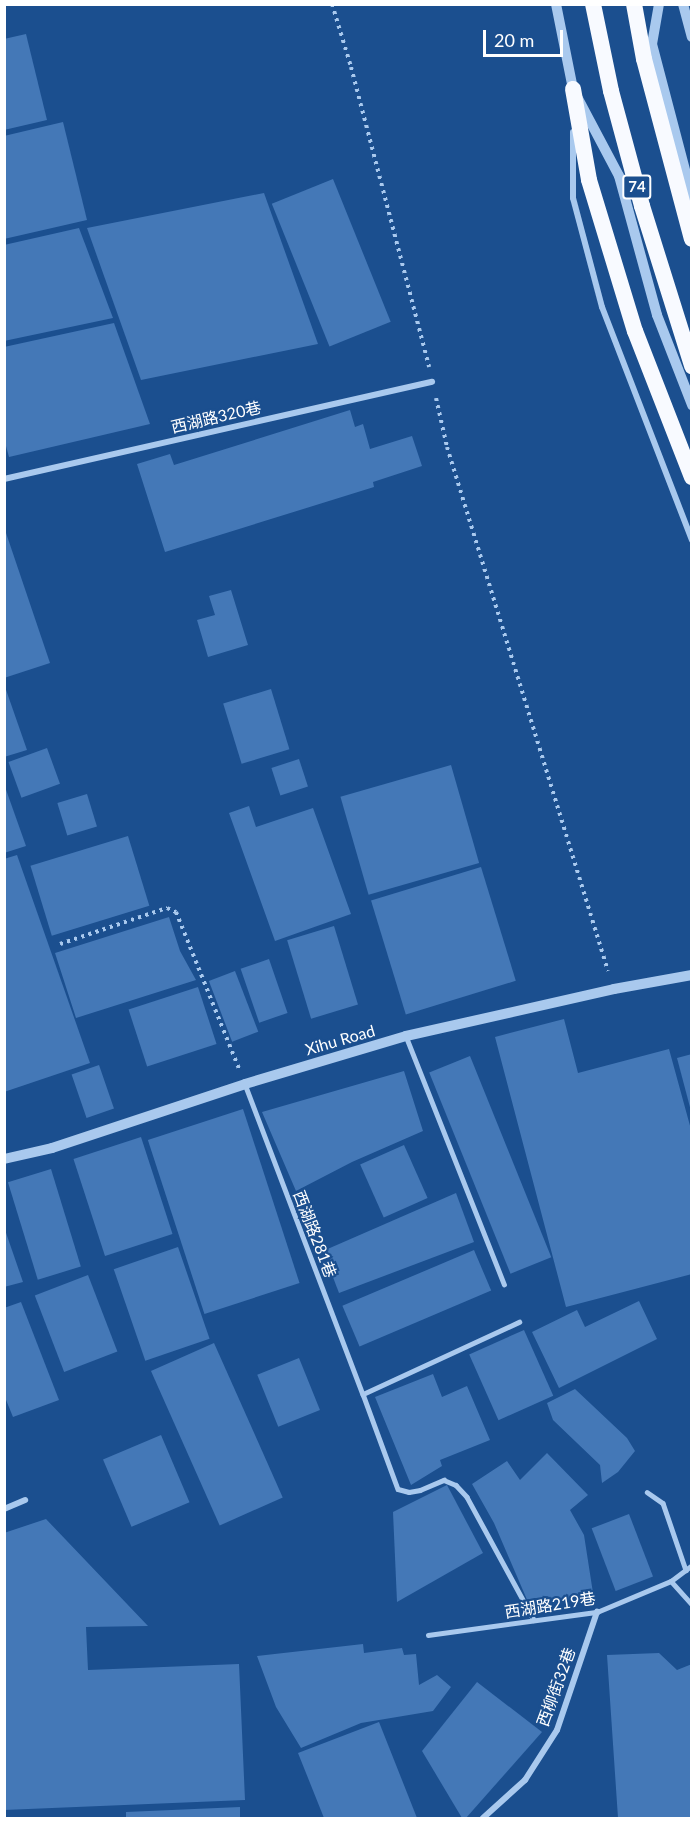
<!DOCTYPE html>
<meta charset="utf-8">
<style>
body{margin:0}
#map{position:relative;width:696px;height:1823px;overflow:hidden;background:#1b4f8f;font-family:Lato,"Noto Sans TC",sans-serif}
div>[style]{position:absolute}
.building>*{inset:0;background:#4478b7;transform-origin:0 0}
.path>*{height:4px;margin-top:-2px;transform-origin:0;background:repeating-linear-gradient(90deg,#a9c9ee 0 3px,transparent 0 7.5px)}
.service>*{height:4.5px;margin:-2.25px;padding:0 2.25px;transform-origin:2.25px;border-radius:2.25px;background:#a9c9ee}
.minor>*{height:6px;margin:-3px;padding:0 3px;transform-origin:3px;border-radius:3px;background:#a9c9ee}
.tertiary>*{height:10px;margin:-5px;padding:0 5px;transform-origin:5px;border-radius:5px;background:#a9c9ee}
.trunk>*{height:16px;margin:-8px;padding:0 8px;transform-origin:8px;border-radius:8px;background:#f8faff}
span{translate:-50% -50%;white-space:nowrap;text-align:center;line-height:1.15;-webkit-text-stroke:4.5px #1b4f8f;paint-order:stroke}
.shield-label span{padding:2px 4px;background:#1b4f8f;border:2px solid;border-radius:4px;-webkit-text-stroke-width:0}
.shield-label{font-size:15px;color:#fff;font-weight:700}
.street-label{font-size:16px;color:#fff}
.frame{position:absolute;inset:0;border:6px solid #fff;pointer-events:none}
.scale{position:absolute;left:483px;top:30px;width:80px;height:27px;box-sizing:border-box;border:3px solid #fff;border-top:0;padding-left:8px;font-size:18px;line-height:21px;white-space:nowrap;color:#fff;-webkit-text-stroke:4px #1b4f8f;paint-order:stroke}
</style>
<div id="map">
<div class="building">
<div style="clip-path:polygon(26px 34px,47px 120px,4px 130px,4px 39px)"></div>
<div style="clip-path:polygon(63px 122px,87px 220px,4px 239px,4px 136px)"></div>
<div style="left:333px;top:179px;width:154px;height:66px;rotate:68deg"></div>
<div style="clip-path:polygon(264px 193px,318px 344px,141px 380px,87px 228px)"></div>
<div style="clip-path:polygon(79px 228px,113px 318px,4px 341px,4px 245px)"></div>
<div style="clip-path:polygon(114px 323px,150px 424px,9px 457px,4px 439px,4px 347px)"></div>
<div style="clip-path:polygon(350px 410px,355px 427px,363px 424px,370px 449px,412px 436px,422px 466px,373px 482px,374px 487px,165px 552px,137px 464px,170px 454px,174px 465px)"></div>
<div style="clip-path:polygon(4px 527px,50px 663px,4px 678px)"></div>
<div style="clip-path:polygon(231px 590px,248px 645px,208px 657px,197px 620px,215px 615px,209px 596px)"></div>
<div style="clip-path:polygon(4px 684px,27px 750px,4px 757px)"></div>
<div style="left:271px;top:689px;width:63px;height:50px;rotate:73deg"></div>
<div style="left:47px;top:748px;width:38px;height:41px;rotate:70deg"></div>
<div style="left:299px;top:759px;width:29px;height:29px;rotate:72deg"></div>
<div style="left:451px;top:765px;width:102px;height:115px;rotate:74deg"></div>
<div style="clip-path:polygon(4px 784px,26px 846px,4px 853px)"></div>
<div style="left:87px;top:794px;width:34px;height:31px;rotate:73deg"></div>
<div style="clip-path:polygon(249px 806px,256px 827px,313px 808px,351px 914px,275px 941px,229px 813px)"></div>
<div style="left:128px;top:836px;width:73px;height:102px;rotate:73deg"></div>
<div style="clip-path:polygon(17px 855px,90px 1063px,4px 1092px,4px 859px)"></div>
<div style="left:481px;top:867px;width:119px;height:115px;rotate:73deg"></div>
<div style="clip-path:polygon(169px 917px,180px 951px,196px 980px,76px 1018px,55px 953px)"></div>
<div style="left:334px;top:926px;width:82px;height:49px;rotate:73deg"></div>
<div style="left:269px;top:959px;width:57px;height:30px;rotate:71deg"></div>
<div style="left:235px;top:971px;width:65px;height:28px;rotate:69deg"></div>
<div style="left:198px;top:987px;width:60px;height:73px;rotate:72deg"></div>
<div style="clip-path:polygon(564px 1019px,578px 1073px,669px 1049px,692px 1133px,692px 1274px,566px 1307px,495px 1037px)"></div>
<div style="clip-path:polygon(692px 1054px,692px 1111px,691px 1111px,677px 1058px)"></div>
<div style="left:470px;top:1056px;width:217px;height:44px;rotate:68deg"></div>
<div style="left:99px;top:1065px;width:46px;height:29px;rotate:71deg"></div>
<div style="clip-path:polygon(404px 1071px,423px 1131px,352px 1162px,296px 1191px,262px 1112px)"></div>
<div style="left:243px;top:1109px;width:183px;height:100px;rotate:72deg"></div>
<div style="left:141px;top:1137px;width:102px;height:71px;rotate:72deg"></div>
<div style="left:404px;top:1145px;width:58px;height:48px;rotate:66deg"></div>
<div style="left:51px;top:1169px;width:102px;height:45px;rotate:73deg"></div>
<div style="clip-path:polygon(456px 1193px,474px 1242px,339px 1293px,323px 1251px)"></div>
<div style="clip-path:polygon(4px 1227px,23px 1282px,4px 1287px)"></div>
<div style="left:178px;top:1247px;width:97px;height:68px;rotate:71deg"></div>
<div style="left:474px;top:1250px;width:44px;height:143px;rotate:67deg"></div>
<div style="left:88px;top:1275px;width:82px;height:57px;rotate:69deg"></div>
<div style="clip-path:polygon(639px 1301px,657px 1339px,559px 1388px,532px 1332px,577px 1310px,585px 1327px)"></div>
<div style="clip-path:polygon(21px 1302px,59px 1400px,13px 1417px,4px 1395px,4px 1308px)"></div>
<div style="left:524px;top:1330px;width:72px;height:60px;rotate:66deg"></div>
<div style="left:214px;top:1343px;width:169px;height:69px;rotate:66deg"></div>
<div style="left:299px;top:1358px;width:56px;height:45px;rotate:68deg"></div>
<div style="clip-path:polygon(433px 1374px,442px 1397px,467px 1386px,490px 1440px,440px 1460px,442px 1466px,411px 1485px,375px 1397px)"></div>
<div style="clip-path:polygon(575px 1389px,627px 1438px,635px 1451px,618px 1472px,602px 1483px,600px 1465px,553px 1420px,547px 1403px)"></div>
<div style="left:161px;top:1435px;width:73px;height:63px;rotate:67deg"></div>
<div style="clip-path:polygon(547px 1453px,588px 1495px,570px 1510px,584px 1535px,593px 1593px,531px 1609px,494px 1523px,472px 1484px,507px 1461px,520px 1480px)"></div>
<div style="clip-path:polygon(447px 1485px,483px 1553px,397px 1602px,393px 1512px)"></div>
<div style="left:629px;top:1514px;width:67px;height:40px;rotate:69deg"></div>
<div style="clip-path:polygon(46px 1519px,148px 1626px,86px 1627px,88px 1670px,239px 1664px,245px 1800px,4px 1810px,4px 1533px)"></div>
<div style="clip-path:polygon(363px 1644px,364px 1653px,402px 1648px,404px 1655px,416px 1654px,419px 1685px,437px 1675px,451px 1687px,433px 1711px,361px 1723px,301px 1748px,276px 1707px,257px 1656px)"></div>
<div style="clip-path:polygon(659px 1653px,677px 1670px,692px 1664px,692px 1818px,618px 1818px,607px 1655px)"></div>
<div style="clip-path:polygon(477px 1682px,542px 1732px,466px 1818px,462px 1818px,422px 1751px)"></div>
<div style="clip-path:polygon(379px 1722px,417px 1818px,324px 1818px,298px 1753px)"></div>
<div style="clip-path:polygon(240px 1807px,240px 1818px,126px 1818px,126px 1812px)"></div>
</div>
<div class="path">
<div style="left:332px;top:4px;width:66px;rotate:73.2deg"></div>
<div style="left:351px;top:67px;width:310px;rotate:75.4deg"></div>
<div style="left:436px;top:398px;width:50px;rotate:77.3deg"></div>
<div style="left:447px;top:447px;width:548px;rotate:72.92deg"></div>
<div style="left:60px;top:944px;width:113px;rotate:-18.6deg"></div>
<div style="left:167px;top:908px;width:10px;rotate:24deg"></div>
<div style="left:176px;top:912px;width:169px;rotate:68.1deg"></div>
</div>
<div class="service">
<div style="left:406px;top:1036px;width:267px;rotate:68.4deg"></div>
<div style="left:245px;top:1084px;width:332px;rotate:69.2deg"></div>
<div style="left:363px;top:1394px;width:172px;rotate:-24.8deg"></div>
<div style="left:363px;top:1394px;width:101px;rotate:69.8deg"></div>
<div style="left:398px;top:1489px;width:11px;rotate:15deg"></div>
<div style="left:409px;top:1492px;width:11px;rotate:-10deg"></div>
<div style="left:420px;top:1490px;width:26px;rotate:-23deg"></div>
<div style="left:444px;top:1480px;width:13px;rotate:23deg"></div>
<div style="left:456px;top:1485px;width:16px;rotate:47deg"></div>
<div style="left:467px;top:1497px;width:140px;rotate:61.4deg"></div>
<div style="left:647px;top:1492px;width:19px;rotate:35deg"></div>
<div style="left:663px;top:1503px;width:71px;rotate:71.1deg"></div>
<div style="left:671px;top:1581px;width:31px;rotate:48deg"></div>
<div style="left:428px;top:1635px;width:171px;rotate:-7.8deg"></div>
<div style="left:597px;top:1612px;width:80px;rotate:-22.7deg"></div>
<div style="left:671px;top:1581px;width:26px;rotate:-37deg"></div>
</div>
<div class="minor">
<div style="left:573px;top:132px;width:66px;rotate:90deg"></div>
<div style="left:573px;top:198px;width:113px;rotate:75.1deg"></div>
<div style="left:602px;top:307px;width:250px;rotate:68.9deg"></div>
<div style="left:4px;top:479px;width:439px;rotate:-12.8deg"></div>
<div style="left:4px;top:1509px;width:23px;rotate:-23deg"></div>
<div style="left:483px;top:1818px;width:57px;rotate:-42.1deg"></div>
<div style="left:525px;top:1780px;width:59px;rotate:-57.4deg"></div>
<div style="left:557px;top:1730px;width:125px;rotate:-71.3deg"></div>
</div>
<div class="tertiary">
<div style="left:556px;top:4px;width:87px;rotate:78.7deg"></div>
<div style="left:573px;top:89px;width:98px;rotate:62.1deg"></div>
<div style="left:619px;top:176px;width:144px;rotate:74.7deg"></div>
<div style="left:657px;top:315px;width:97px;rotate:68.7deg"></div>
<div style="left:659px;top:4px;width:41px;rotate:99.9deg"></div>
<div style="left:652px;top:44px;width:158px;rotate:75.3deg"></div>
<div style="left:683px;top:4px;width:34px;rotate:75deg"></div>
<div style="left:4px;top:1159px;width:49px;rotate:-12.9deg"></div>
<div style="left:52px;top:1148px;width:203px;rotate:-18.3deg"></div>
<div style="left:245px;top:1084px;width:168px;rotate:-16.6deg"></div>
<div style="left:406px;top:1036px;width:213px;rotate:-12.7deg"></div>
<div style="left:614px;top:989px;width:79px;rotate:-10.2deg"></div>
</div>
<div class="trunk">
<div style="left:593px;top:4px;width:89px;rotate:78.3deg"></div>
<div style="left:611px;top:91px;width:119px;rotate:74.9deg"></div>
<div style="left:642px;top:206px;width:168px;rotate:72.6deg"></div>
<div style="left:634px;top:4px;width:56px;rotate:79.7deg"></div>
<div style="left:644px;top:59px;width:186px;rotate:75.1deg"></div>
<div style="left:573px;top:89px;width:92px;rotate:80deg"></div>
<div style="left:589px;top:180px;width:158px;rotate:73.1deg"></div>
<div style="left:635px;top:331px;width:157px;rotate:68.7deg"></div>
</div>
<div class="shield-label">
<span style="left:637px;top:187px">74</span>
</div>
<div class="street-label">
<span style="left:216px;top:417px;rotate:-13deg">西湖路320巷</span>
<span style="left:340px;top:1040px;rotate:-16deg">Xihu Road</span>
<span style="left:315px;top:1234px;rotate:69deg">西湖路281巷</span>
<span style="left:550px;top:1605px;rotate:-9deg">西湖路219巷</span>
<span style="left:556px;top:1687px;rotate:-70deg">西柳街32巷</span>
</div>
<div class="frame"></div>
<div class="scale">20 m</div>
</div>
